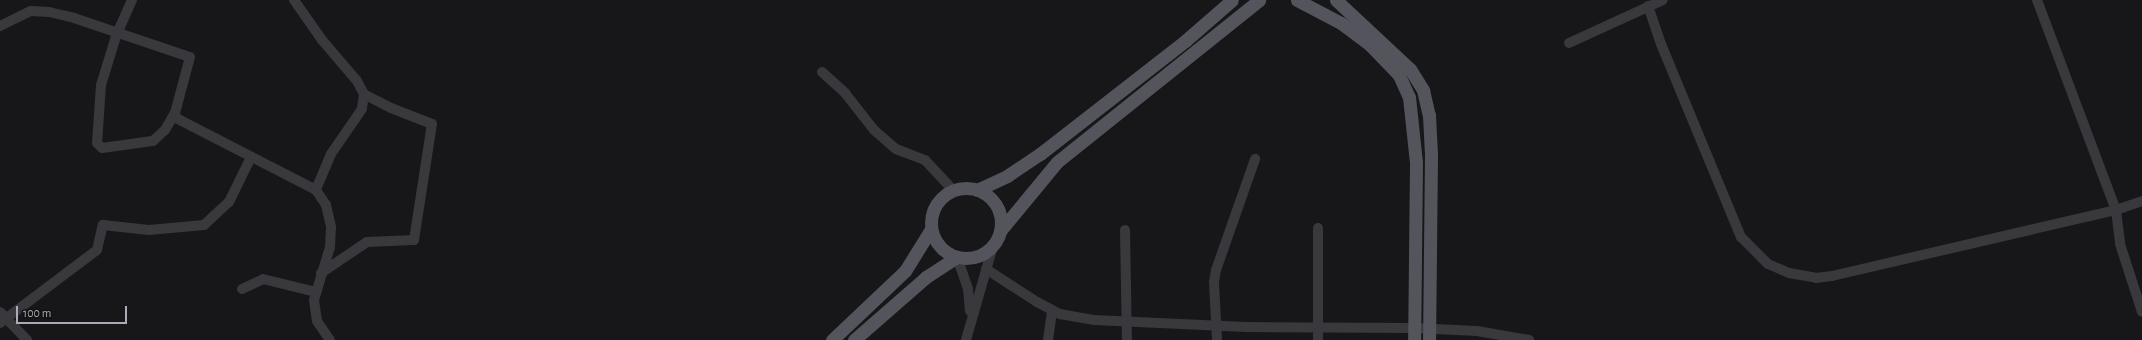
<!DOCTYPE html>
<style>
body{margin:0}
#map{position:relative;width:2142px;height:340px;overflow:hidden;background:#171618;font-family:"Alegreya Sans",sans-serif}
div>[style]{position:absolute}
.minor>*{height:10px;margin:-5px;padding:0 5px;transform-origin:5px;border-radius:5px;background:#38383d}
.major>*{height:13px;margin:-6.5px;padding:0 6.5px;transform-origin:6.5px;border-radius:6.5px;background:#54555c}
.major>.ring{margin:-6.5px;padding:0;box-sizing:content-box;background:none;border:13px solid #54555c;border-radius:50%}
span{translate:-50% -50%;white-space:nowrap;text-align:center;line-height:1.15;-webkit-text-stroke:3px #121113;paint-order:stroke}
.scale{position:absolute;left:16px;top:306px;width:111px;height:18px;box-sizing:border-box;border:2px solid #a9acb7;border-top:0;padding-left:5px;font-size:12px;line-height:14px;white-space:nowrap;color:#a9acb7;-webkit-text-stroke:3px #121113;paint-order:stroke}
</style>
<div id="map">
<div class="minor">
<div style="left:132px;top:0;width:36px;rotate:114deg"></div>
<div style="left:117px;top:33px;width:54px;rotate:107.1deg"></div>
<div style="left:101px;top:85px;width:58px;rotate:93.9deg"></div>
<div style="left:97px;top:143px;width:7px;rotate:45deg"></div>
<div style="left:102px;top:148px;width:51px;rotate:-7.8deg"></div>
<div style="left:153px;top:141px;width:16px;rotate:-43deg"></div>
<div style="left:165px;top:130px;width:20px;rotate:-60deg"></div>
<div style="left:294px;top:0;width:49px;rotate:55deg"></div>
<div style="left:322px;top:40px;width:54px;rotate:49.5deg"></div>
<div style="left:357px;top:81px;width:15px;rotate:62deg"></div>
<div style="left:364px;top:94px;width:15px;rotate:98deg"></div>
<div style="left:362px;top:109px;width:55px;rotate:124.6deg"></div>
<div style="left:331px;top:154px;width:39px;rotate:113deg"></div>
<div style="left:2037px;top:0;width:224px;rotate:69.4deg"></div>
<div style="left:2116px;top:210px;width:34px;rotate:83deg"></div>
<div style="left:2120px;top:244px;width:71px;rotate:72.1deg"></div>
<div style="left:1648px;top:6px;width:40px;rotate:71.1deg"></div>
<div style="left:1661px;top:44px;width:209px;rotate:67.5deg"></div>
<div style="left:1741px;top:237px;width:38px;rotate:45deg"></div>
<div style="left:1768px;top:264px;width:23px;rotate:23deg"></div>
<div style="left:1789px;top:273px;width:27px;rotate:10deg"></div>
<div style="left:1816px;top:278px;width:16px;rotate:-7deg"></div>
<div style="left:1832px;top:276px;width:292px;rotate:-13.1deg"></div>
<div style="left:2116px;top:210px;width:28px;rotate:-19deg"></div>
<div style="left:0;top:26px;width:34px;rotate:-26deg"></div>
<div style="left:31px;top:11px;width:18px;rotate:3deg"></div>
<div style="left:49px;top:12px;width:26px;rotate:13deg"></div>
<div style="left:74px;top:18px;width:122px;rotate:18.6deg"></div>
<div style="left:190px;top:57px;width:58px;rotate:105deg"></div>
<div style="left:175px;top:113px;width:5px;rotate:79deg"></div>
<div style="left:176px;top:118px;width:157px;rotate:27.2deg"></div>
<div style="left:316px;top:190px;width:18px;rotate:56deg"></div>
<div style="left:326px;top:205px;width:23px;rotate:77deg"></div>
<div style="left:331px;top:227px;width:20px;rotate:93deg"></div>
<div style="left:330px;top:247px;width:55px;rotate:106.8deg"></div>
<div style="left:314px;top:300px;width:21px;rotate:82deg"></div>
<div style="left:317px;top:321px;width:23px;rotate:56deg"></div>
<div style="left:1569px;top:43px;width:103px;rotate:-24.6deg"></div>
<div style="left:822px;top:72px;width:31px;rotate:42deg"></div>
<div style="left:845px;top:93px;width:47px;rotate:51.9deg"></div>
<div style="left:874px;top:130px;width:29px;rotate:41deg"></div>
<div style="left:896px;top:149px;width:31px;rotate:21deg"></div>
<div style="left:925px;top:160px;width:41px;rotate:47deg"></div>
<div style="left:1125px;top:230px;width:110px;rotate:89deg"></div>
<div style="left:957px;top:257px;width:34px;rotate:71deg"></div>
<div style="left:968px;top:289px;width:22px;rotate:85deg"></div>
<div style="left:986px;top:269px;width:61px;rotate:32.9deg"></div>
<div style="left:1037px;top:302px;width:26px;rotate:28deg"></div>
<div style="left:1060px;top:314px;width:35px;rotate:10deg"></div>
<div style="left:1094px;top:320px;width:152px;rotate:2.6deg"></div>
<div style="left:1246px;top:327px;width:168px;rotate:0.3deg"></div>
<div style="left:1414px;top:328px;width:63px;rotate:2.7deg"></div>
<div style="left:1477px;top:331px;width:53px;rotate:9.8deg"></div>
<div style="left:321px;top:273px;width:55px;rotate:-34deg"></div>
<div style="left:367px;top:242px;width:47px;rotate:-2.4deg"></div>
<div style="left:414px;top:240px;width:117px;rotate:-81.2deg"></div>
<div style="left:432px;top:124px;width:44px;rotate:-158.7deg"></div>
<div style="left:391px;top:108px;width:30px;rotate:-153deg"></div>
<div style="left:242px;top:289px;width:23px;rotate:-25deg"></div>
<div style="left:263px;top:279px;width:55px;rotate:13.8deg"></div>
<div style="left:0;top:312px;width:39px;rotate:46deg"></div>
<div style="left:0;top:323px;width:121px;rotate:-37deg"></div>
<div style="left:97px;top:250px;width:26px;rotate:-77deg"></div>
<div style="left:103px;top:225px;width:46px;rotate:6.2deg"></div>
<div style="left:149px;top:230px;width:55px;rotate:-5.2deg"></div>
<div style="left:204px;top:225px;width:34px;rotate:-43deg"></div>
<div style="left:229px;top:202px;width:50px;rotate:-63.9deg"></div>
<div style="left:966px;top:340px;width:98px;rotate:-74deg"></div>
<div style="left:1048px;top:340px;width:30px;rotate:-82deg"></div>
<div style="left:1217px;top:340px;width:58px;rotate:-93deg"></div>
<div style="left:1214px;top:282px;width:12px;rotate:-81deg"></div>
<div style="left:1216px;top:270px;width:118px;rotate:-70.6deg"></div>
<div style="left:1318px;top:340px;width:112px;rotate:-90deg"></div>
</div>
<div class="major">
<div style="left:1297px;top:0;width:50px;rotate:27.6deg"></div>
<div style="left:1341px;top:23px;width:38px;rotate:37deg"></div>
<div style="left:1371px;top:46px;width:40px;rotate:46deg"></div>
<div style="left:1399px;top:75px;width:24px;rotate:66deg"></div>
<div style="left:1409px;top:97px;width:66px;rotate:83.9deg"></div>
<div style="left:1416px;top:163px;width:177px;rotate:90.6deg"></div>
<div style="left:1336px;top:0;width:101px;rotate:43deg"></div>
<div style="left:1410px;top:69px;width:25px;rotate:58deg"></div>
<div style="left:1423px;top:90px;width:26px;rotate:77deg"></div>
<div style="left:1429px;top:115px;width:40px;rotate:87.1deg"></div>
<div style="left:1431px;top:155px;width:185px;rotate:90.6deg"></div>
<div class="ring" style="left:931px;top:188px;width:57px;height:57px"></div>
<div style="left:977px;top:190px;width:33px;rotate:-25deg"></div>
<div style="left:1007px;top:176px;width:40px;rotate:-34deg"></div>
<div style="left:1040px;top:154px;width:184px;rotate:-37.9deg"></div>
<div style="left:1185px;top:41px;width:62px;rotate:-41.1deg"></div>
<div style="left:1000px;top:231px;width:89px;rotate:-50.4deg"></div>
<div style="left:1057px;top:162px;width:259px;rotate:-38.7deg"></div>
<div style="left:832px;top:340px;width:100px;rotate:-43.4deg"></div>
<div style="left:905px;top:271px;width:49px;rotate:-58.2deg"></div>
<div style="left:854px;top:340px;width:96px;rotate:-41.2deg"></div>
<div style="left:926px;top:277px;width:37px;rotate:-33deg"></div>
</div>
<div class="scale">100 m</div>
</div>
